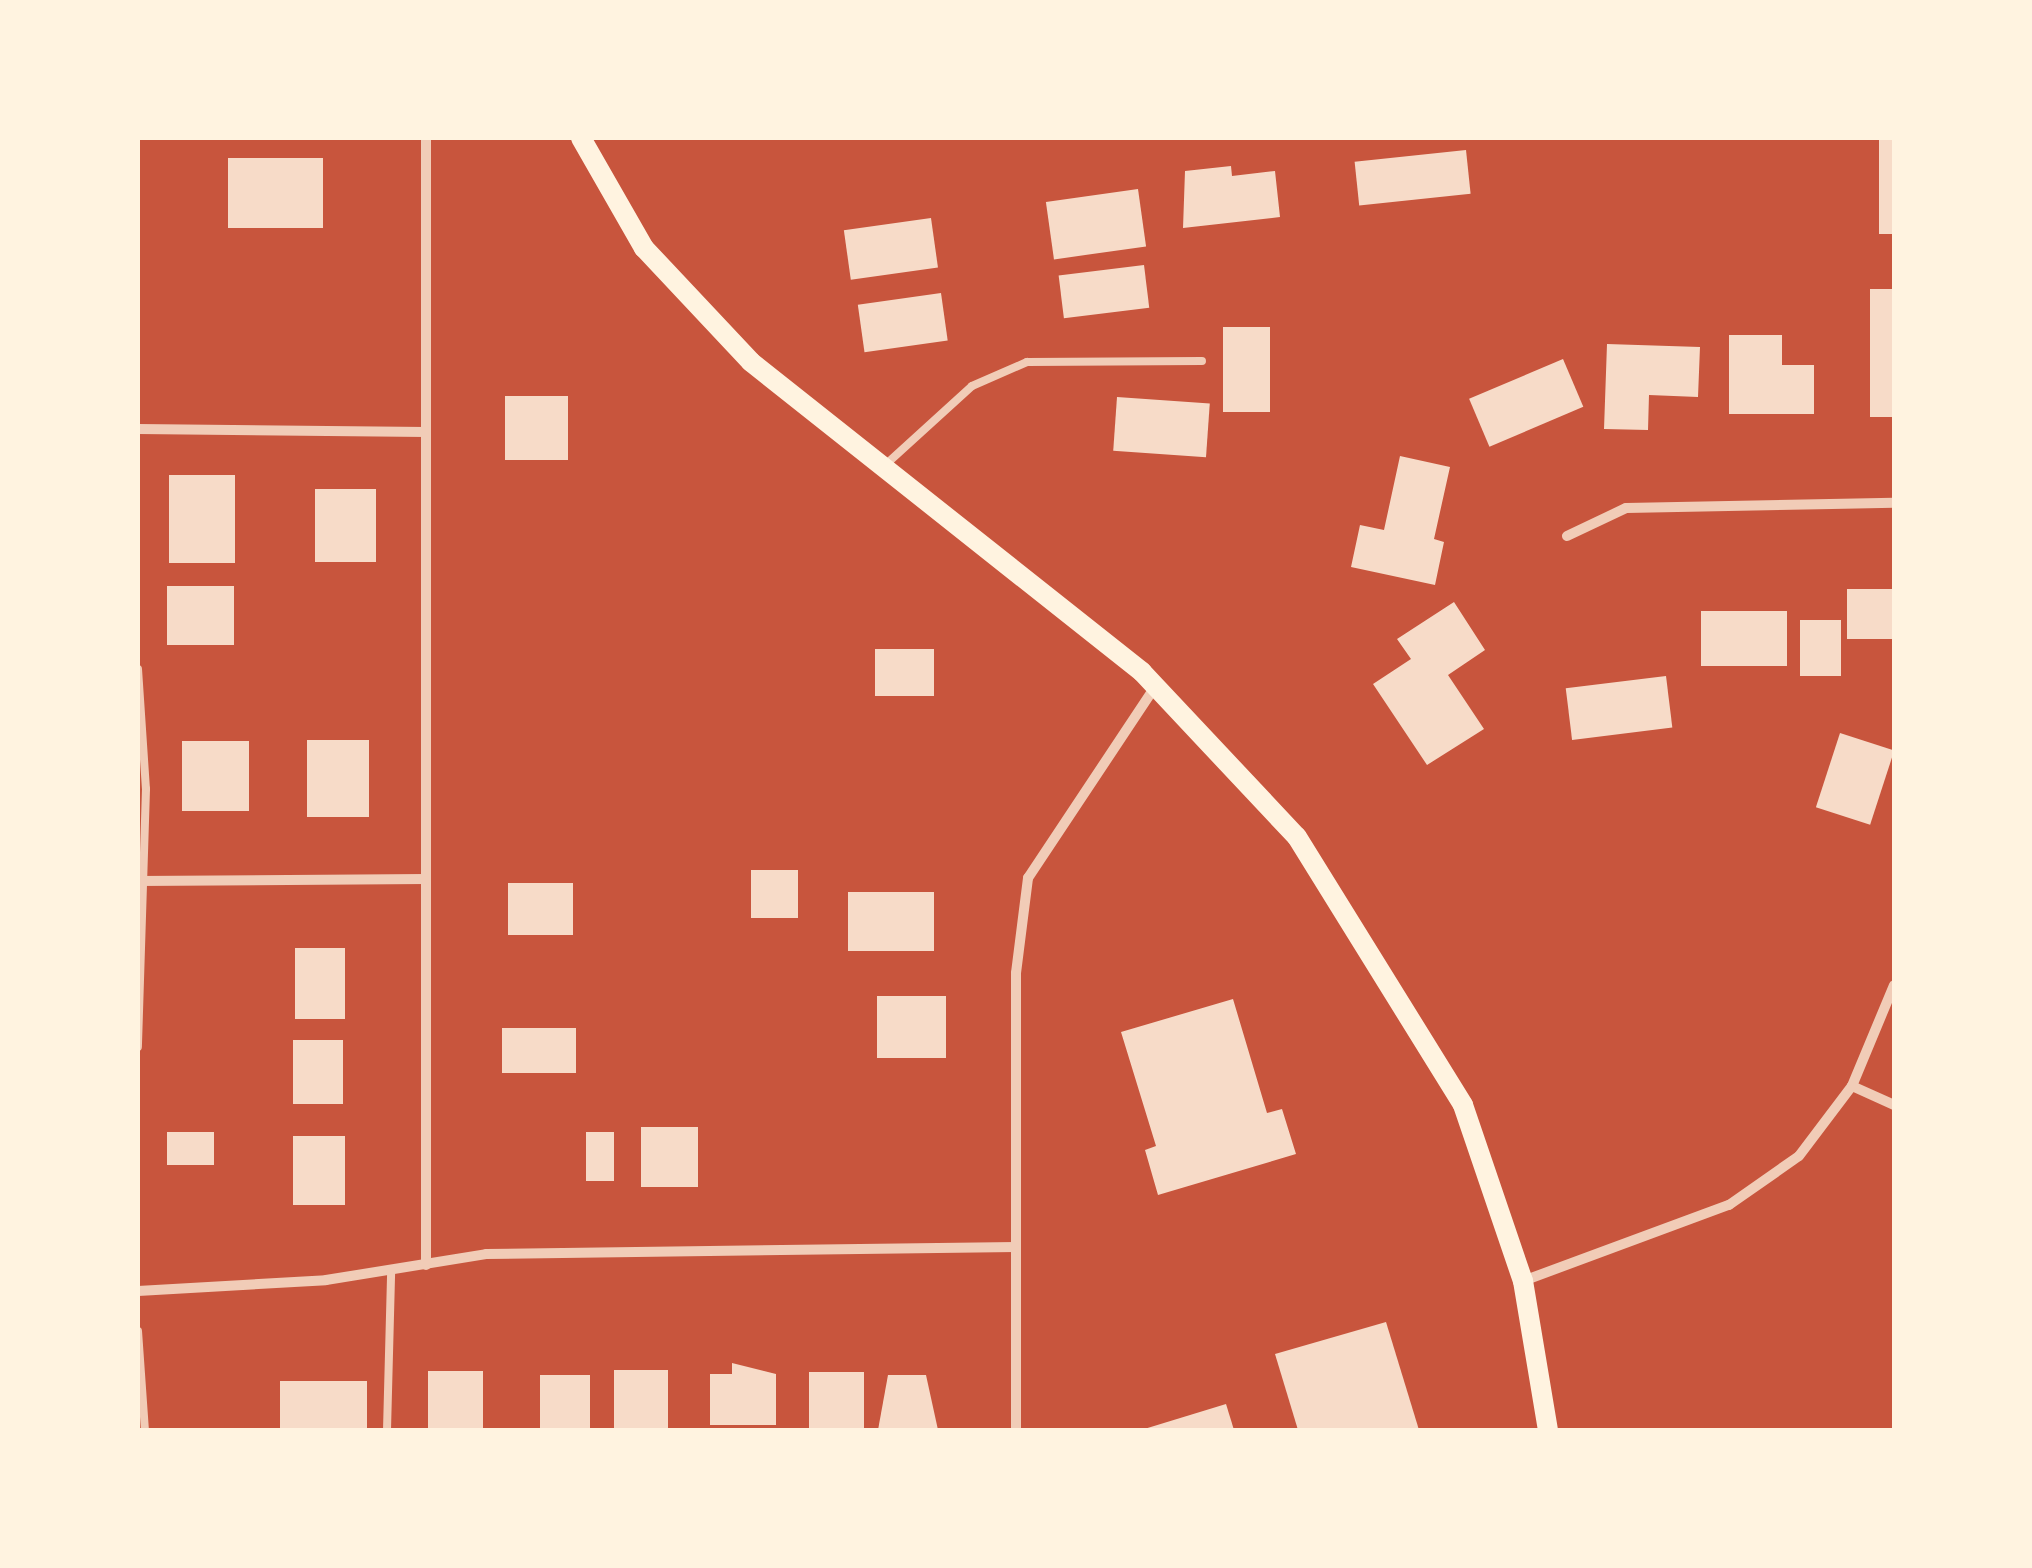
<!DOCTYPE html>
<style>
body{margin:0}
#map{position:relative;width:2032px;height:1568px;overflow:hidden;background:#c8553d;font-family:Roboto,sans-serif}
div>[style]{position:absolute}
.building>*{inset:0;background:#f7dbc8;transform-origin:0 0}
.service>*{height:8px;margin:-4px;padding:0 4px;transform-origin:4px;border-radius:4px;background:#f1ccb7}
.minor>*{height:10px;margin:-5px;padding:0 5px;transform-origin:5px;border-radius:5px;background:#f1ccb7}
.secondary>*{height:20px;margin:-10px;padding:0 10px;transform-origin:10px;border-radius:10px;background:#fff3e0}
span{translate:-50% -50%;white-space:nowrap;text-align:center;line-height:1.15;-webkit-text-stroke:8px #fff3e0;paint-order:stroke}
.frame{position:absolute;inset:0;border:140px solid #fff3e0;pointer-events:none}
</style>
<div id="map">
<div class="building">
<div style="left:1879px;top:138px;width:15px;height:96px"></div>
<div style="left:1466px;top:150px;width:44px;height:112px;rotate:84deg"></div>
<div style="left:228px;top:158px;width:95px;height:70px"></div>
<div style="clip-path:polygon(1231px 166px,1232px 176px,1275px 171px,1280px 217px,1183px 228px,1185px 171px)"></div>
<div style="left:1138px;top:189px;width:58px;height:93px;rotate:82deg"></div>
<div style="left:931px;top:218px;width:50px;height:88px;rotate:82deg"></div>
<div style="left:1144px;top:265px;width:43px;height:86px;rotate:83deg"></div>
<div style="left:1870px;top:289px;width:24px;height:128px"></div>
<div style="left:941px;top:293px;width:48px;height:84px;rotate:82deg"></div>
<div style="left:1223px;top:327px;width:47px;height:85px"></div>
<div style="clip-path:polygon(1729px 335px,1782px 335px,1782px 365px,1814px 365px,1814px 414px,1729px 414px)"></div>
<div style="clip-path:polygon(1607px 344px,1700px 347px,1698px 397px,1649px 395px,1648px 430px,1604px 429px)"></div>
<div style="left:1563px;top:359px;width:52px;height:102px;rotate:67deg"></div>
<div style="left:505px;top:396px;width:63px;height:64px"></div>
<div style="left:1117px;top:397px;width:93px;height:54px;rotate:4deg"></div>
<div style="clip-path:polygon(1400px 456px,1450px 467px,1434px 539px,1444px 542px,1435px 585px,1351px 567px,1360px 525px,1384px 530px)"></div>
<div style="left:169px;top:475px;width:66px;height:88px"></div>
<div style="left:315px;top:489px;width:61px;height:73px"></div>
<div style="left:167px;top:586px;width:67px;height:59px"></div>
<div style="left:1847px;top:589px;width:47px;height:50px"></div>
<div style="clip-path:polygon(1454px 602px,1485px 650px,1448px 675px,1484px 729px,1427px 765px,1373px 684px,1411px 659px,1397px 639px)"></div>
<div style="left:1701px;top:611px;width:86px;height:55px"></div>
<div style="left:1800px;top:620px;width:41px;height:56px"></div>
<div style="left:875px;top:649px;width:59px;height:47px"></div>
<div style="left:1666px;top:676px;width:52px;height:101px;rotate:83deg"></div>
<div style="left:1840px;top:733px;width:57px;height:78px;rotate:18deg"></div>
<div style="left:307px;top:740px;width:62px;height:77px"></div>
<div style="left:182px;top:741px;width:67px;height:70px"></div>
<div style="left:751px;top:870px;width:47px;height:48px"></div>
<div style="left:508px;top:883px;width:65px;height:52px"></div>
<div style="left:848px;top:892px;width:86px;height:59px"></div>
<div style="left:295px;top:948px;width:50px;height:71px"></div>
<div style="left:877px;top:996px;width:69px;height:62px"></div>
<div style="clip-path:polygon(1233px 999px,1267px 1113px,1282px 1109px,1296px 1154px,1158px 1195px,1145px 1150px,1156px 1146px,1121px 1032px)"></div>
<div style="left:502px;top:1028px;width:74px;height:45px"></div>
<div style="left:293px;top:1040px;width:50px;height:64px"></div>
<div style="left:641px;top:1127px;width:57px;height:60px"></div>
<div style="left:167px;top:1132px;width:47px;height:33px"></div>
<div style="left:586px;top:1132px;width:28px;height:49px"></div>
<div style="left:293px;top:1136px;width:52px;height:69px"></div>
<div style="clip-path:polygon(1386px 1322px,1419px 1430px,1298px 1430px,1275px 1354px)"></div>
<div style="clip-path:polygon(732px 1363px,776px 1374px,776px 1425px,710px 1425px,710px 1374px,732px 1374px)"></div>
<div style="left:614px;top:1370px;width:54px;height:60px"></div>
<div style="left:428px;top:1371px;width:55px;height:59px"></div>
<div style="left:809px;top:1372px;width:55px;height:58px"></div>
<div style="left:540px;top:1375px;width:50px;height:55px"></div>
<div style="clip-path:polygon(888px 1375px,926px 1375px,938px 1430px,878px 1430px)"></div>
<div style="left:280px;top:1381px;width:87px;height:49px"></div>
<div style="clip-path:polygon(1226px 1404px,1234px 1430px,1141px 1430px)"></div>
</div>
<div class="service">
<div style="left:883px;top:467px;width:120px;rotate:-42.3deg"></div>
<div style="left:972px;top:386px;width:60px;rotate:-23.6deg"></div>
<div style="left:1027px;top:362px;width:175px;rotate:-0.3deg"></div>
<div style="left:138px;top:669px;width:120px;rotate:86.2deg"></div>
<div style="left:146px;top:789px;width:258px;rotate:91.8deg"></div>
<div style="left:138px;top:1331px;width:99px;rotate:86deg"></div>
<div style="left:387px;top:1430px;width:158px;rotate:-88.5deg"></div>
</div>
<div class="minor">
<div style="left:426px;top:138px;width:1127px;rotate:90deg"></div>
<div style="left:138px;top:429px;width:288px;rotate:0.6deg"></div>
<div style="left:1567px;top:536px;width:65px;rotate:-25.4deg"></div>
<div style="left:1626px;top:508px;width:268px;rotate:-1.1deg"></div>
<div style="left:138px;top:881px;width:288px;rotate:-0.4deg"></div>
<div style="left:1852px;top:1086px;width:46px;rotate:24.3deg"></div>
<div style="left:1523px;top:1281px;width:220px;rotate:-20.3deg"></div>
<div style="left:1729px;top:1205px;width:85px;rotate:-35deg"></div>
<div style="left:1799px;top:1156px;width:88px;rotate:-52.9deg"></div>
<div style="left:1852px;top:1086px;width:109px;rotate:-67.4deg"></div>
<div style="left:138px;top:1291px;width:188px;rotate:-3.3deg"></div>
<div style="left:326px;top:1280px;width:162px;rotate:-9.2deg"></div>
<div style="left:486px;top:1254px;width:530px;rotate:-0.76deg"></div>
<div style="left:1016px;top:1430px;width:457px;rotate:-90deg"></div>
<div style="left:1016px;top:973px;width:96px;rotate:-82.8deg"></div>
<div style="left:1028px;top:878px;width:229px;rotate:-56.4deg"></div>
</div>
<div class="secondary">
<div style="left:581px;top:138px;width:127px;rotate:60.2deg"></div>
<div style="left:644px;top:248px;width:156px;rotate:46.8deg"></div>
<div style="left:751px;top:362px;width:499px;rotate:38.4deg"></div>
<div style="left:1142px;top:672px;width:226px;rotate:46.8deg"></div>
<div style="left:1297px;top:837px;width:315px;rotate:58.2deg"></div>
<div style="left:1463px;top:1105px;width:186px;rotate:71.2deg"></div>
<div style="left:1523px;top:1281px;width:151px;rotate:80.5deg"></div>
</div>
<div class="frame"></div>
</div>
